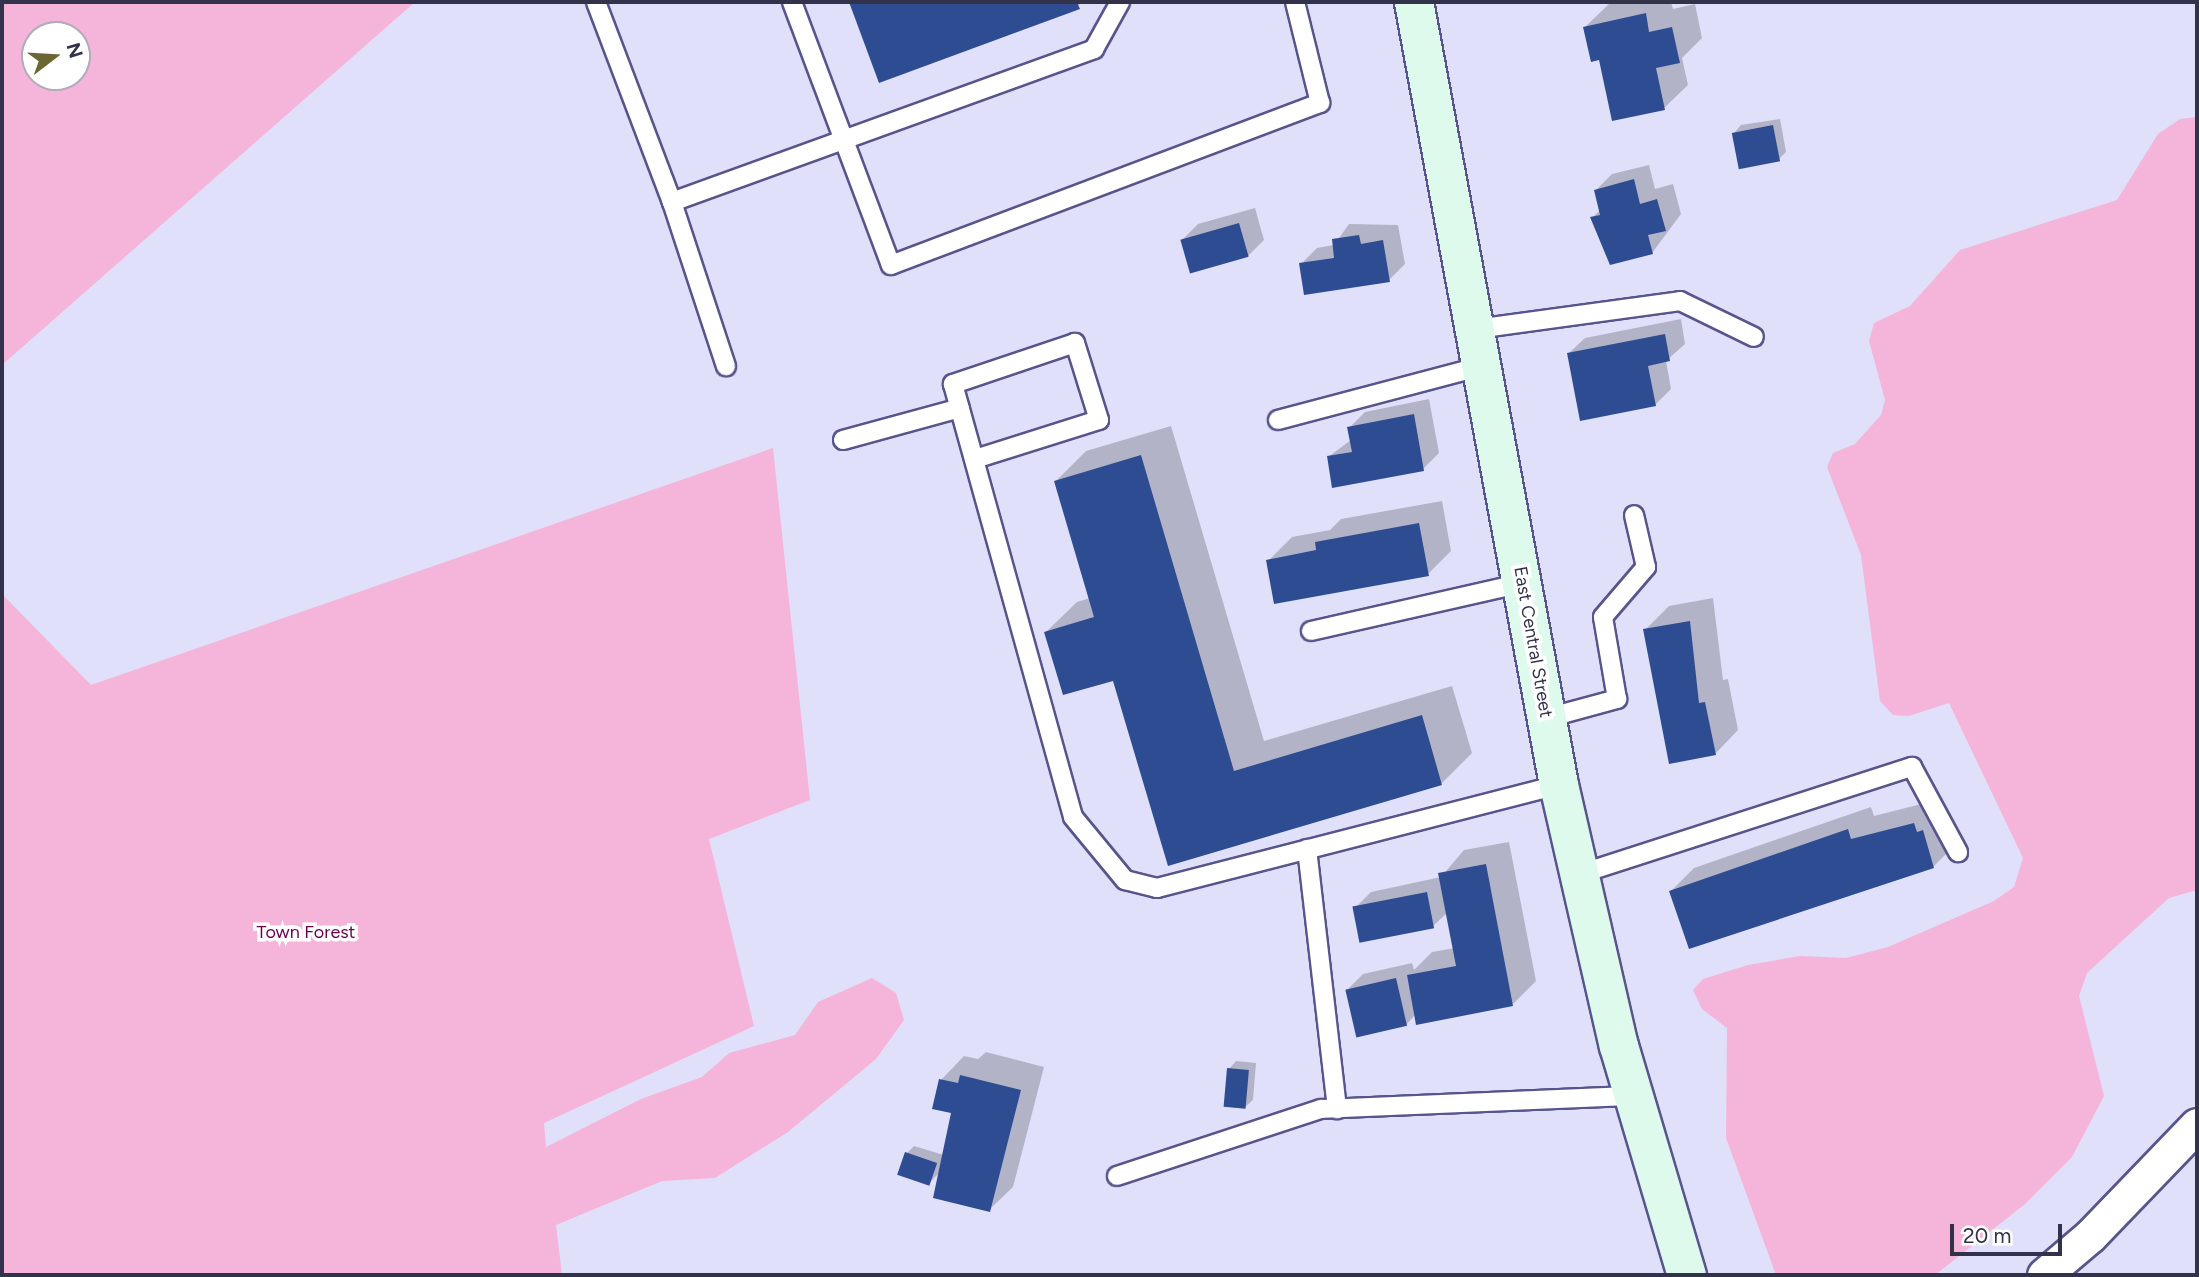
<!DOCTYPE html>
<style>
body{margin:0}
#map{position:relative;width:2199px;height:1277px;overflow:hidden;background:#e0e0fa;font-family:Figtree,sans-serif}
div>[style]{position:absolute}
.green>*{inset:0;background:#f5b4d9}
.shadow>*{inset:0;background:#0003}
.building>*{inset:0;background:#2e4c92;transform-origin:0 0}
.roads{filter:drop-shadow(2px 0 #57558c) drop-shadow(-2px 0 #57558c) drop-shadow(0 2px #57558c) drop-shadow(0 -2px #57558c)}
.lane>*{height:18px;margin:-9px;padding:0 9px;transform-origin:9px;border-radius:9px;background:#fff}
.street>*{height:33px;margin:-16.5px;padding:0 16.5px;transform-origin:16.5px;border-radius:16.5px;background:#fff}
.secondary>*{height:38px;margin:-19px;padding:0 19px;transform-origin:19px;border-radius:19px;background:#defaed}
span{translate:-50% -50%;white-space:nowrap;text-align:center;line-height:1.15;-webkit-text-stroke:7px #fff;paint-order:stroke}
.street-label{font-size:18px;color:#32324a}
.park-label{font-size:18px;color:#6b004d}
.frame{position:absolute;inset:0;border:4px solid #32324a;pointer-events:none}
.north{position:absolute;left:21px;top:21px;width:70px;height:70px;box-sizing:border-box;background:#fff;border:2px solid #adadb7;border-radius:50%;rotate:73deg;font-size:19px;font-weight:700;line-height:28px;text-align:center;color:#32324a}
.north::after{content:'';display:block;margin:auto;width:24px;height:32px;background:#6b6633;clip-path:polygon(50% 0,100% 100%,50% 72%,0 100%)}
.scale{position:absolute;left:1950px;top:1224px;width:112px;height:32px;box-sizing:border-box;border:4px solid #32324a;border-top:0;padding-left:9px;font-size:21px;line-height:24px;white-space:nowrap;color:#32324a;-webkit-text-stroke:5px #fff;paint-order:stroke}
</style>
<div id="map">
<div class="green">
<div style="clip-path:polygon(evenodd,2px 2px,415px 2px,2px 365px,2px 2px,35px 35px,77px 35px,77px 77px,35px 77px,35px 35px)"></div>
<div style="clip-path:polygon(2197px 117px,2197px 890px,2169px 898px,2087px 973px,2079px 996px,2104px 1096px,2072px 1157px,2025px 1204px,1935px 1275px,1776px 1275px,1726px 1138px,1727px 1028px,1702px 1009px,1693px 990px,1703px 979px,1748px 965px,1800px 956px,1846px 958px,1888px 947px,1994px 901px,2014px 887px,2023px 858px,1949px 703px,1909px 716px,1893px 715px,1880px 701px,1861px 555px,1827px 467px,1833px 453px,1855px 444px,1881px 415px,1885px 400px,1869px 341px,1874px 323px,1910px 306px,1960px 250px,2117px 200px,2158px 134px,2180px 119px)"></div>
<div style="clip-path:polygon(773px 448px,810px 800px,709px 839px,754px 1026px,544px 1123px,546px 1147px,641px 1099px,702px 1077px,729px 1053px,795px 1035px,818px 1002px,872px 978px,896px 993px,904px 1020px,876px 1059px,788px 1132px,715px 1178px,662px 1181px,556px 1225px,562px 1275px,2px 1275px,2px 594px,91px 685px)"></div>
</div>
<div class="shadow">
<div style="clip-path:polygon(851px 2px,1086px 2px,880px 81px)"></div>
<div style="clip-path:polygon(1671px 2px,1673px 9px,1695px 4px,1702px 38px,1682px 58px,1688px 85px,1664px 108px,1600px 58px,1585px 27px,1609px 4px)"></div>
<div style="clip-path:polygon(1780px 119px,1786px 152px,1779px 159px,1734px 133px,1741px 125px)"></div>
<div style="clip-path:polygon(1649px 165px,1655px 189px,1673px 184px,1681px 214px,1652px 253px,1592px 218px,1601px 209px,1596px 190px,1612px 174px)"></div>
<div style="clip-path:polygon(1255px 208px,1264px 240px,1248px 256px,1182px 240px,1198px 224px)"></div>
<div style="clip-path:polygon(1349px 224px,1398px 225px,1405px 264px,1389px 280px,1301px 264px,1317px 248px,1334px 245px)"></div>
<div style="clip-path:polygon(1681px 319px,1685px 344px,1666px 361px,1671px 389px,1655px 405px,1569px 353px,1585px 338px)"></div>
<div style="clip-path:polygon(1429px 399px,1439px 453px,1423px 469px,1328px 457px,1351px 440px,1349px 428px,1365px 412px)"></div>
<div style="clip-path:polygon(1171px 426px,1264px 741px,1452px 686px,1472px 753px,1442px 783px,1169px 864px,1114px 678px,1046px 632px,1077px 602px,1090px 598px,1056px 481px,1086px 451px)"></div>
<div style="clip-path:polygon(1442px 501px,1451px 551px,1428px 574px,1268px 561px,1292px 537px,1330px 530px,1341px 519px)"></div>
<div style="clip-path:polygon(1713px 598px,1723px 680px,1728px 679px,1738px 730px,1715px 754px,1645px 630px,1669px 606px)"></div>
<div style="clip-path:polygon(1937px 800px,1940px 809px,1947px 807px,1957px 843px,1933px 867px,1671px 891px,1694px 868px,1871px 807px,1874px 816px)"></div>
<div style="clip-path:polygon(1509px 842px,1536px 981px,1513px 1004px,1416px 1014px,1406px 1025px,1347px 990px,1363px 974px,1412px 963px,1414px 970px,1432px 952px,1455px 948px,1448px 912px,1433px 926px,1355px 908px,1371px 892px,1441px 877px,1464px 850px)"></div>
<div style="clip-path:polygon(986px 1052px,1044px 1067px,1013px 1187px,989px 1210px,940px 1172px,929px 1183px,907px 1153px,914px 1146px,944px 1155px,953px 1112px,941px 1080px,964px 1056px,978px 1059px)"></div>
<div style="clip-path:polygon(1236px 1061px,1256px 1063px,1253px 1100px,1245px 1107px,1229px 1069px)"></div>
</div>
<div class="building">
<div style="clip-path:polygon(849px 2px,1077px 2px,1080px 9px,879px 83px)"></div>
<div style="clip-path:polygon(1646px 13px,1649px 32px,1672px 27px,1680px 63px,1656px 68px,1665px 110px,1612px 121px,1599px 60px,1591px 62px,1583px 27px)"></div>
<div style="left:1773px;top:125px;width:37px;height:42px;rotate:79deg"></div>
<div style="clip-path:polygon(1634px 179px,1640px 204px,1657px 199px,1666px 231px,1648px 235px,1653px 254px,1610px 265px,1590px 217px,1600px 215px,1594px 190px)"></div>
<div style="left:1239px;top:223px;width:35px;height:61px;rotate:74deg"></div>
<div style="clip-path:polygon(1359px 235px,1361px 244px,1383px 240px,1390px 282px,1304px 295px,1299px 263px,1334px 258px,1332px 239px)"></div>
<div style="clip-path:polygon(1665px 334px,1670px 361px,1648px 366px,1656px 406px,1580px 421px,1567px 353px)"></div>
<div style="clip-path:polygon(1414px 414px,1424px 471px,1332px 488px,1327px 456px,1352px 452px,1347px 427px)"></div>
<div style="clip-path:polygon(1141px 455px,1234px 771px,1422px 715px,1442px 785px,1168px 866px,1113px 681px,1063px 695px,1044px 632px,1094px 617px,1054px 481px)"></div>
<div style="clip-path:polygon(1419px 523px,1429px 576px,1274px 604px,1266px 560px,1316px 550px,1315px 542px)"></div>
<div style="clip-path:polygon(1690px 621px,1699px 703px,1705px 702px,1716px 755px,1669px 764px,1643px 629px)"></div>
<div style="clip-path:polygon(1914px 823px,1917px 832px,1923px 830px,1934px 868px,1689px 949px,1669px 891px,1848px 829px,1851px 839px)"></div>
<div style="clip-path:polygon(1486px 864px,1513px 1006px,1416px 1025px,1407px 975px,1456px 966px,1438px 873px)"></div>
<div style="left:1427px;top:892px;width:37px;height:76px;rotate:79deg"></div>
<div style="left:1396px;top:978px;width:49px;height:52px;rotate:77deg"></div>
<div style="left:1227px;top:1068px;width:22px;height:39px;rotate:5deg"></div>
<div style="clip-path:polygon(960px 1075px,1021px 1090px,990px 1212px,933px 1198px,951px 1113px,932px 1109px,939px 1079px,958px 1083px)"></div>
<div style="left:905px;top:1152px;width:34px;height:24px;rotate:19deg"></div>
</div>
<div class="roads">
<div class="lane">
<div style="left:596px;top:2px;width:214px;rotate:69.2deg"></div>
<div style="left:672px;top:202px;width:449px;rotate:-19.9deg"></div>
<div style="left:1094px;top:49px;width:54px;rotate:-61deg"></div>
<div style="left:792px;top:2px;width:281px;rotate:69.4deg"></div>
<div style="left:891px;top:265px;width:459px;rotate:-20.7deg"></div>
<div style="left:1320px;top:103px;width:104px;rotate:-103.9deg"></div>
<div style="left:672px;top:202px;width:173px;rotate:71.8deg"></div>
<div style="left:1476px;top:329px;width:206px;rotate:-7.8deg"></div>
<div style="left:1680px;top:301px;width:82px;rotate:25.9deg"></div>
<div style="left:1278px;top:420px;width:211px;rotate:-14.8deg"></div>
<div style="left:843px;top:440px;width:121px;rotate:-15.3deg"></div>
<div style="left:975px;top:459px;width:130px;rotate:-17.5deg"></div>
<div style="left:1099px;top:420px;width:81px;rotate:-107.3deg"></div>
<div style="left:1075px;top:343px;width:129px;rotate:161.4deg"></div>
<div style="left:953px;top:384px;width:449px;rotate:74.5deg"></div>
<div style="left:1073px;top:817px;width:82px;rotate:50.5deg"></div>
<div style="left:1125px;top:880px;width:33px;rotate:14deg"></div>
<div style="left:1157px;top:888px;width:415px;rotate:-14.4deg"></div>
<div style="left:1311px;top:631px;width:216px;rotate:-12.8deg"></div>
<div style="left:1547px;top:718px;width:73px;rotate:-15.2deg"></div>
<div style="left:1617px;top:699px;width:83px;rotate:-99.7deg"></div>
<div style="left:1603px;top:617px;width:66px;rotate:-49.3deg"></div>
<div style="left:1646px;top:567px;width:53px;rotate:-103deg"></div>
<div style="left:1307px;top:849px;width:262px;rotate:83.4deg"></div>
<div style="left:1580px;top:874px;width:349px;rotate:-17.9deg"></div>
<div style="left:1912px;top:767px;width:97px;rotate:61.6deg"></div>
<div style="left:1117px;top:1176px;width:215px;rotate:-18.2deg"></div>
<div style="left:1321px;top:1109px;width:311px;rotate:-2.4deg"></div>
</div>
<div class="street">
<div style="left:2044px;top:1275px;width:60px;rotate:-40.3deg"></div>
<div style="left:2090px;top:1236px;width:154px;rotate:-46.1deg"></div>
</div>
<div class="secondary">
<div style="left:1414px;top:2px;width:796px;rotate:79.51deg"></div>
<div style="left:1559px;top:785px;width:268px;rotate:77.1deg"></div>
<div style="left:1619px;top:1046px;width:239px;rotate:73.5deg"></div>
</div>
</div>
<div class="street-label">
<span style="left:1533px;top:642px;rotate:80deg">East Central Street</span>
</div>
<div class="park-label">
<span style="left:306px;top:932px">Town Forest</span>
</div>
<div class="frame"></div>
<div class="north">N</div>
<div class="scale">20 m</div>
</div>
